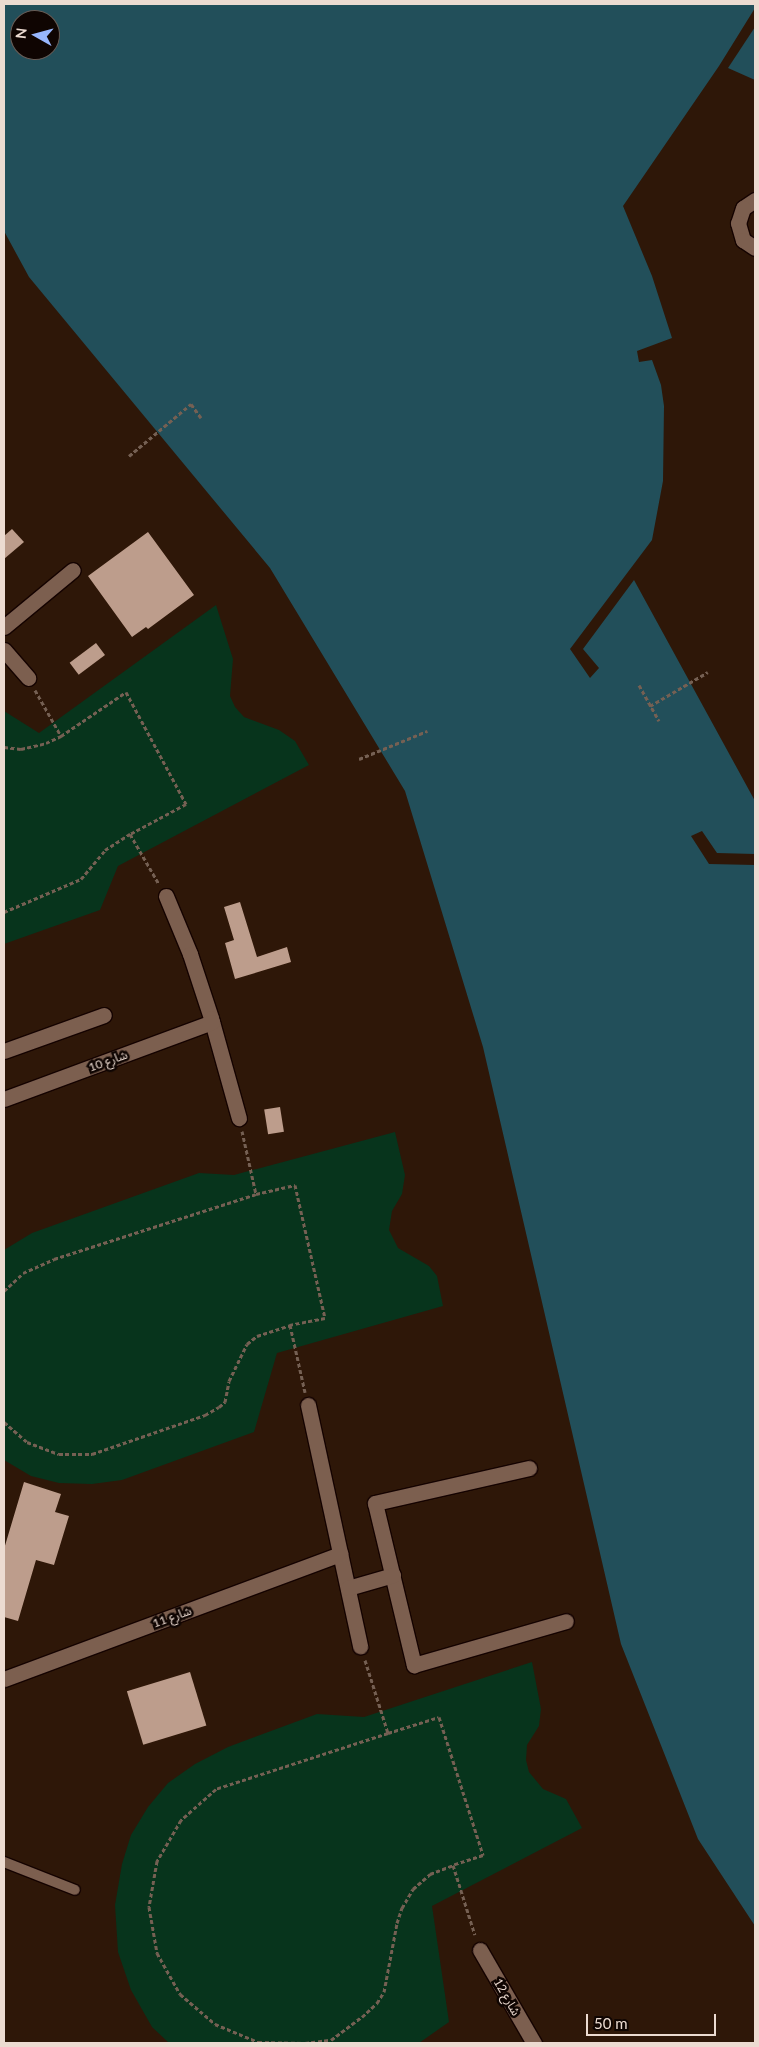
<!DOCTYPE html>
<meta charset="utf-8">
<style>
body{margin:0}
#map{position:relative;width:759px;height:2047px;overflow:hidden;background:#2e1708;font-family:Lato,"Noto Sans Arabic",sans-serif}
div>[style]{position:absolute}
.green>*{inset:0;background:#07341c}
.water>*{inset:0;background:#224f5a}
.building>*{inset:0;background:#bd9d8c;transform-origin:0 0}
.path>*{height:3px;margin-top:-1.5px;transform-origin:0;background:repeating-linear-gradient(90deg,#756053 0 4px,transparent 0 6.5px)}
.roads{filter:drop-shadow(1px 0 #150300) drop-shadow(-1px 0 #150300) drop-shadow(0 1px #150300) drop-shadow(0 -1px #150300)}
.lane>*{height:10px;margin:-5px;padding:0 5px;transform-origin:5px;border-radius:5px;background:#7c5f4f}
.street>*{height:15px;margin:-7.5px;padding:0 7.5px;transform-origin:7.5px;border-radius:7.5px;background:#7c5f4f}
span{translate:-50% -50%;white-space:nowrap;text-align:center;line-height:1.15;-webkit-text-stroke:5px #0f0502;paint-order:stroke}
.street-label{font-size:12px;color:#ecdbd1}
.frame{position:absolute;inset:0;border:5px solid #ecdbd1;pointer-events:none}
.north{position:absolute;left:10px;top:10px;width:50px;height:50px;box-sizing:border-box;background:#0f0502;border:1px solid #675b55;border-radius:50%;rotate:277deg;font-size:14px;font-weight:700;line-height:20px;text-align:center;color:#ecdbd1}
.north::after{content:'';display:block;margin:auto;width:18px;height:22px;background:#97b6fd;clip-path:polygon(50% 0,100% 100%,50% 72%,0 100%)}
.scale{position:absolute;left:586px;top:2014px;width:130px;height:22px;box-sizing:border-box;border:2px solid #ecdbd1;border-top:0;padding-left:6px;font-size:15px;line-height:18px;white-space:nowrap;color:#ecdbd1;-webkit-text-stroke:4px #0f0502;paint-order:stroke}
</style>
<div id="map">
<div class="green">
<div style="clip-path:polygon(216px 605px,233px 659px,230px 696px,235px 707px,244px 717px,279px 730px,295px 741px,309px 765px,118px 866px,100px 910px,4px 944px,4px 711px,39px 733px)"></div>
<div style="clip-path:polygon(395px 1132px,405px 1175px,402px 1194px,392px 1211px,389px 1230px,398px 1248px,429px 1266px,437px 1276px,443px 1306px,277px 1353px,254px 1432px,122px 1480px,92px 1484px,59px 1483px,31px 1476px,4px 1460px,4px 1250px,32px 1233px,199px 1173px,234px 1175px)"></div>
<div style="clip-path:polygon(532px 1662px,541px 1709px,539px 1726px,527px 1745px,526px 1760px,529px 1772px,543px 1789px,566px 1799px,582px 1828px,432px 1906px,449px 2022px,419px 2043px,169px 2043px,152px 2027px,131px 1990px,118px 1952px,115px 1905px,122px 1864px,131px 1835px,148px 1807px,168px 1783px,195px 1764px,228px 1747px,317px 1714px,364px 1717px)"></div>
</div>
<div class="water">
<div style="clip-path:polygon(evenodd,4px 4px,755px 4px,755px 8px,719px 66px,623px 206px,652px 276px,672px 338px,637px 351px,639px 362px,652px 360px,661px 385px,664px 406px,663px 481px,652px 540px,570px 649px,590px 678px,599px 668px,583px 649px,634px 580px,755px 801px,755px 854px,717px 853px,702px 831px,691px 836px,709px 864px,755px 865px,755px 1926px,698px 1839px,621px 1644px,483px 1047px,405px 791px,270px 568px,29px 277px,4px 231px,4px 4px,20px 20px,50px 20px,50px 50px,20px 50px,20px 20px)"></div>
<div style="clip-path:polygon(755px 27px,755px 80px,728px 68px)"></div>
</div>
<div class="building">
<div style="clip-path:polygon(12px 529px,24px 542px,4px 559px,4px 536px)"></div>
<div style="clip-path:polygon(148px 532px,194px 595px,148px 629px,146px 627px,132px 637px,88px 576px)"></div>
<div style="left:96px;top:643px;width:15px;height:33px;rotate:53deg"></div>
<div style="clip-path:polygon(240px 902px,257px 957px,287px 947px,291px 962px,235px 979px,225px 943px,234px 940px,224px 907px)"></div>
<div style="left:280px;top:1107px;width:25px;height:16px;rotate:81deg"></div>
<div style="clip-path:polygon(24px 1482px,61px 1494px,55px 1512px,69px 1516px,54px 1565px,36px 1560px,18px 1621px,4px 1617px,4px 1549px)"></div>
<div style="left:190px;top:1672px;width:56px;height:66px;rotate:73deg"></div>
</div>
<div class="path">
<div style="left:129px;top:456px;width:81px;rotate:-40deg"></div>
<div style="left:191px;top:404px;width:17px;rotate:54deg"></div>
<div style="left:639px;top:685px;width:41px;rotate:60.9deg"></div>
<div style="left:35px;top:690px;width:53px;rotate:60.5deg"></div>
<div style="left:61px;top:736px;width:78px;rotate:-34.1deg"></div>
<div style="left:126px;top:692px;width:127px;rotate:61.8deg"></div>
<div style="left:186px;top:804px;width:64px;rotate:151.8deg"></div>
<div style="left:130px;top:834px;width:58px;rotate:59.9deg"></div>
<div style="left:650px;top:706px;width:67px;rotate:-30.4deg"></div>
<div style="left:4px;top:747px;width:17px;rotate:7deg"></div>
<div style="left:21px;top:749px;width:26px;rotate:-13deg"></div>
<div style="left:46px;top:743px;width:17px;rotate:-25deg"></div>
<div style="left:359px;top:759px;width:74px;rotate:-22.4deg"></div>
<div style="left:4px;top:912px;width:84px;rotate:-23.2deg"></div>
<div style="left:81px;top:879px;width:38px;rotate:-50deg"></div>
<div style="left:105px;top:850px;width:30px;rotate:-33deg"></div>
<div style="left:242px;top:1131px;width:65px;rotate:77.5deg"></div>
<div style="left:256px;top:1194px;width:40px;rotate:-13deg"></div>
<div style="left:295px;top:1185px;width:136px;rotate:77.3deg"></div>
<div style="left:325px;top:1318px;width:36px;rotate:169deg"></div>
<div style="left:290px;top:1325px;width:69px;rotate:77.4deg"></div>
<div style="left:4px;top:1291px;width:26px;rotate:-43deg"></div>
<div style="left:23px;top:1273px;width:34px;rotate:-24deg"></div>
<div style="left:54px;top:1259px;width:212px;rotate:-17.8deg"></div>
<div style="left:4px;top:1422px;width:30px;rotate:41deg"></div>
<div style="left:27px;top:1442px;width:34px;rotate:21deg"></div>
<div style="left:59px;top:1454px;width:33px"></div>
<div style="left:92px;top:1454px;width:120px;rotate:-19deg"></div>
<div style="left:205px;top:1415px;width:16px;rotate:-30deg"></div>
<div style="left:219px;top:1407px;width:8px;rotate:-40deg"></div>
<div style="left:225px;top:1402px;width:21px;rotate:-79deg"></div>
<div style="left:229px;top:1381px;width:41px;rotate:-64.1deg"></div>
<div style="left:247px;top:1344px;width:13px;rotate:-39deg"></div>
<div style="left:257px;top:1336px;width:35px;rotate:-18deg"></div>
<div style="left:365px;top:1660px;width:77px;rotate:72.5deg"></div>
<div style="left:388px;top:1733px;width:53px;rotate:-17.4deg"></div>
<div style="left:439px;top:1717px;width:145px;rotate:72.3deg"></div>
<div style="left:483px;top:1855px;width:32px;rotate:162deg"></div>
<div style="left:453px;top:1865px;width:73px;rotate:72.6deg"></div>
<div style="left:388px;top:1733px;width:181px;rotate:162deg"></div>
<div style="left:216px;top:1789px;width:47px;rotate:138.5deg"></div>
<div style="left:181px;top:1820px;width:48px;rotate:120.3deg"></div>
<div style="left:157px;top:1861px;width:47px;rotate:99.9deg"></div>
<div style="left:149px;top:1907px;width:47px;rotate:80.1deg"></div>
<div style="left:157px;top:1953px;width:47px;rotate:60.7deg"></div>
<div style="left:180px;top:1994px;width:46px;rotate:40.6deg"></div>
<div style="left:215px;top:2024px;width:47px;rotate:22.7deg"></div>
<div style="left:258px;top:2042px;width:47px;rotate:1.2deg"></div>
<div style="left:305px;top:2043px;width:26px;rotate:-7deg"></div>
<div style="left:331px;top:2040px;width:39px;rotate:-37deg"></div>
<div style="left:362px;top:2017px;width:21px;rotate:-43deg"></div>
<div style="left:377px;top:2003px;width:13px;rotate:-58deg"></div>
<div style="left:384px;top:1992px;width:70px;rotate:-79.3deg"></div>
<div style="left:397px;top:1923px;width:16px;rotate:-72deg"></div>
<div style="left:402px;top:1908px;width:22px;rotate:-60deg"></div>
<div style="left:413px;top:1889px;width:23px;rotate:-41deg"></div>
<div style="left:430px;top:1874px;width:25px;rotate:-21deg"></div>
</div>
<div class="roads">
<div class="lane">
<div style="left:4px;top:1862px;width:76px;rotate:21.5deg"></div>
</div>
<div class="street">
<div style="left:755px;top:200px;width:14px;rotate:146deg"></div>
<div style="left:743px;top:208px;width:16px;rotate:108deg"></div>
<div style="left:738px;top:223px;width:18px;rotate:74deg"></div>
<div style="left:743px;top:240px;width:14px;rotate:34deg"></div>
<div style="left:4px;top:627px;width:89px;rotate:-39.6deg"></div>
<div style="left:4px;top:650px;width:37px;rotate:49deg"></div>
<div style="left:166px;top:896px;width:63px;rotate:67.5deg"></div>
<div style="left:190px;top:954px;width:67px;rotate:71.8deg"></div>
<div style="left:211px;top:1018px;width:104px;rotate:74.4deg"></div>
<div style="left:4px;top:1051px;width:106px;rotate:-19.8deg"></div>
<div style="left:4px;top:1099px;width:222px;rotate:-20.3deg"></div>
<div style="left:308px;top:1405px;width:247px;rotate:77.8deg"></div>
<div style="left:529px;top:1468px;width:158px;rotate:167.2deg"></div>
<div style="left:375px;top:1503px;width:167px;rotate:76.5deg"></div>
<div style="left:414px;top:1665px;width:158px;rotate:-16.1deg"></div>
<div style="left:348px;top:1588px;width:47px;rotate:-16.1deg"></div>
<div style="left:4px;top:1679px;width:359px;rotate:-20.4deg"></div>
<div style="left:480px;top:1950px;width:108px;rotate:59.9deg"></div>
</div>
</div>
<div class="street-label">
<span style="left:108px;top:1061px;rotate:-20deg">شارع 10</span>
<span style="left:172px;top:1617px;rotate:-20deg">شارع 11</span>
<span style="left:507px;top:1997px;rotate:60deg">شارع 12</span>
</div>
<div class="frame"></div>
<div class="north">N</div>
<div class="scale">50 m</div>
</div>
